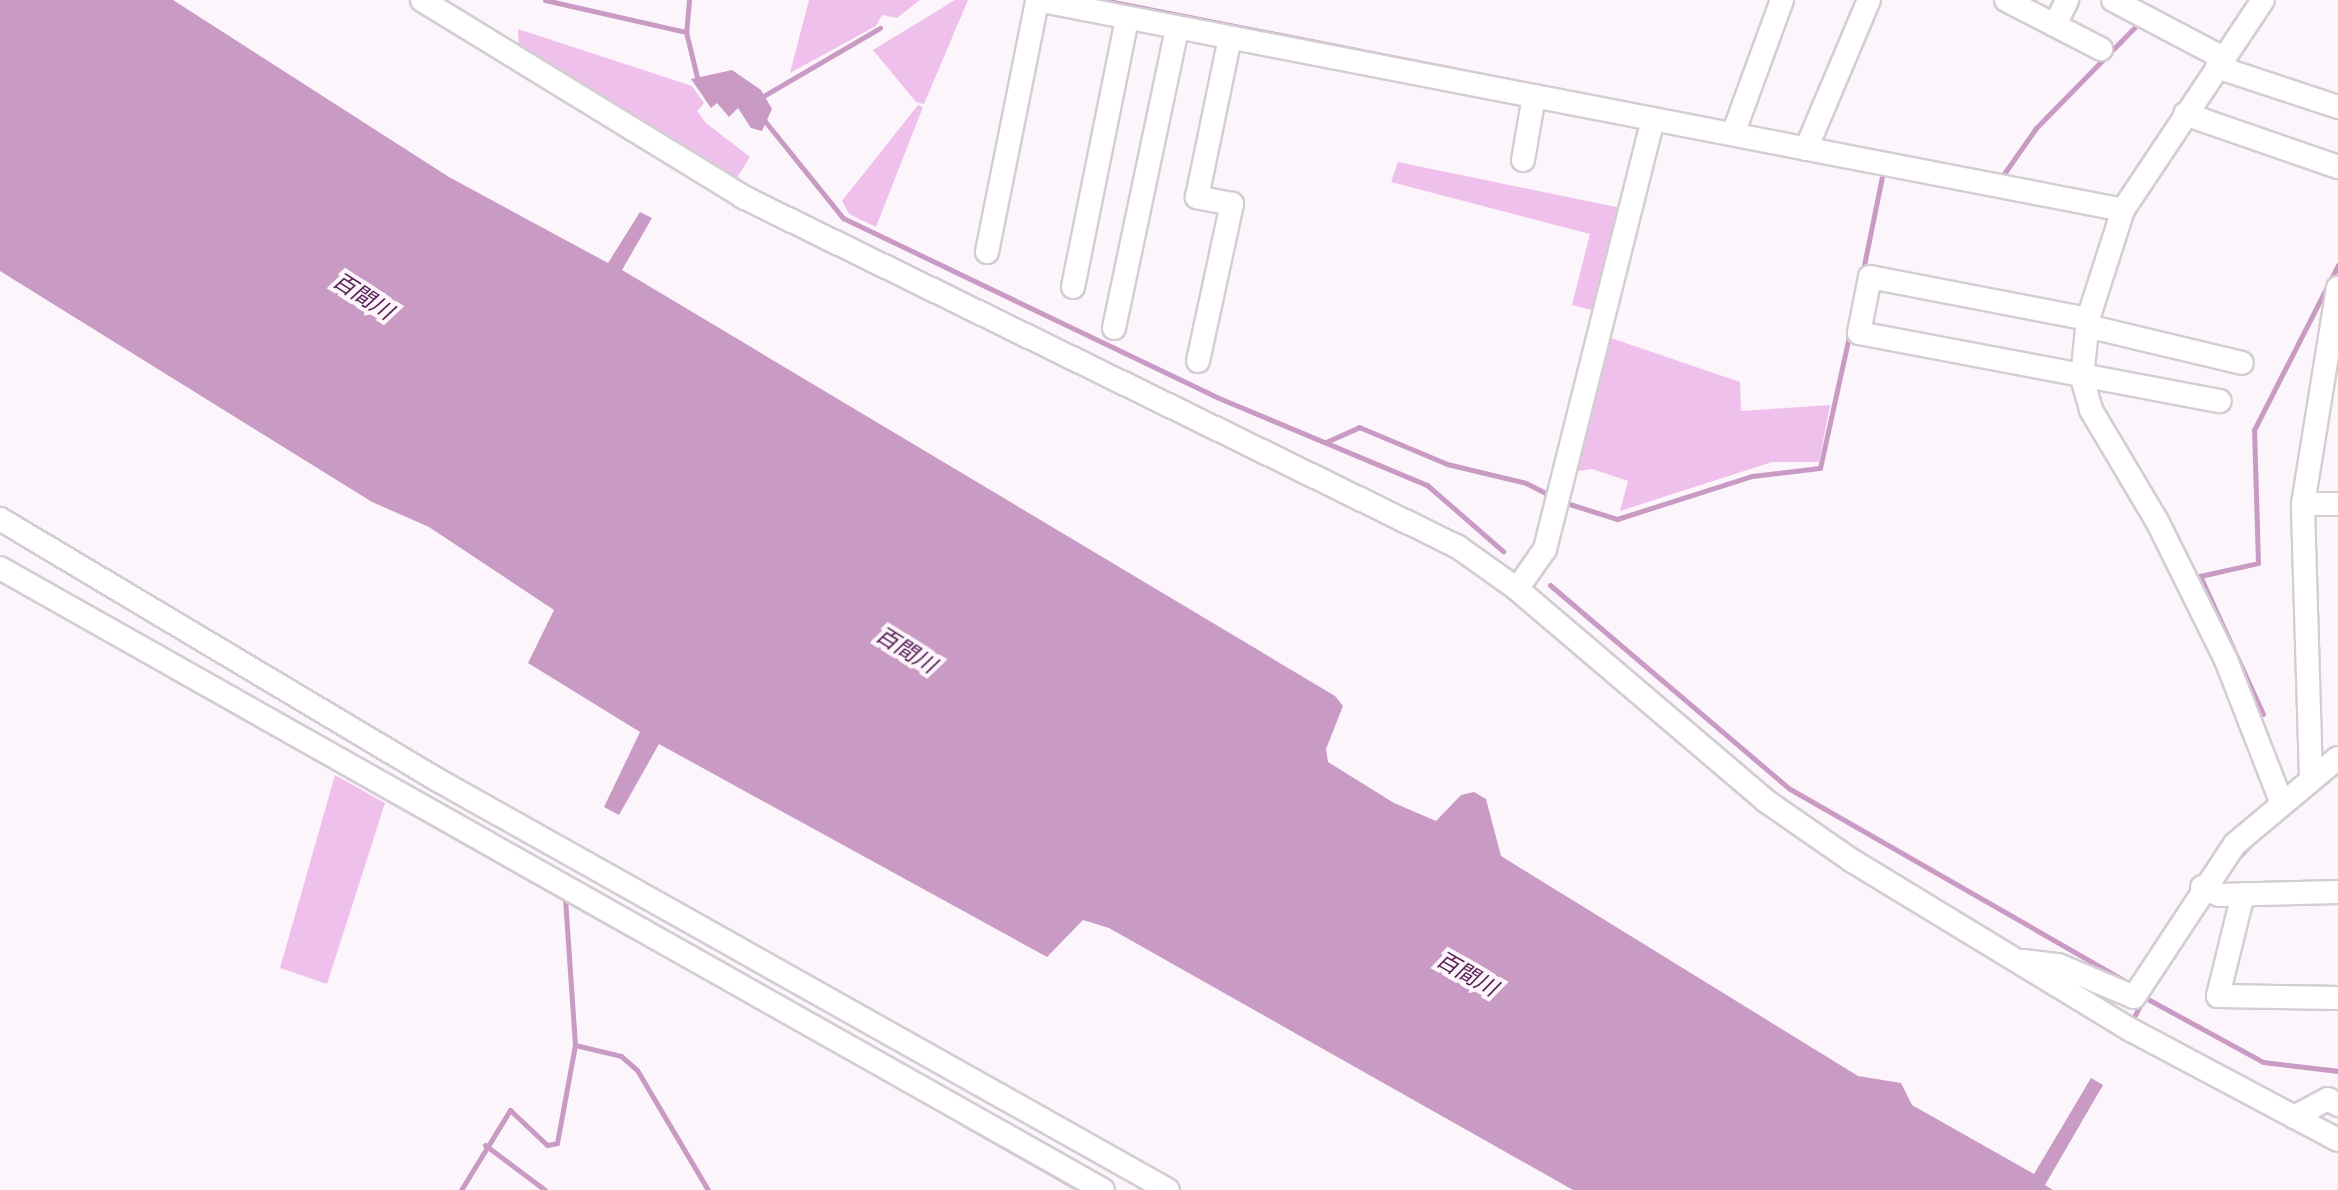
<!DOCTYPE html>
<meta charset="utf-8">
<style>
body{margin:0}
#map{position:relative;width:2338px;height:1190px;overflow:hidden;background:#fcf5fb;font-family:Montserrat,"Noto Sans JP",sans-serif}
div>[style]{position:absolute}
.green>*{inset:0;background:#efc0eb}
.water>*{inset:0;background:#c89ac4}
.stream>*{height:5px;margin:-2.5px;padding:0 2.5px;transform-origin:2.5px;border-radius:2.5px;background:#c89ac4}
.roads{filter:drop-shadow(2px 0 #d4cdd3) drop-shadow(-2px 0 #d4cdd3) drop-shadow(0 2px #d4cdd3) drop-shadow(0 -2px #d4cdd3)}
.minor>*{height:22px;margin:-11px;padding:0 11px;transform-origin:11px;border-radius:11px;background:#fff}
span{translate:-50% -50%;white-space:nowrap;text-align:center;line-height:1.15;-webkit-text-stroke:8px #fcf5fb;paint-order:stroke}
.water-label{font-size:22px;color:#582055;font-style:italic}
</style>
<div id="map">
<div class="green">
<div style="clip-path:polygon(809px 0,920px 0,897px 18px,882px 15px,876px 26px,790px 73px)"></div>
<div style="clip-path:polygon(955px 0,968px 0,924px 104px,916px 102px,873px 50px)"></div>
<div style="clip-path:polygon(518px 29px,692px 86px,704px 103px,697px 111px,706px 123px,750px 157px,736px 179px,519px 52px)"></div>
<div style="clip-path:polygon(918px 105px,923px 107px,876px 227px,849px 214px,842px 201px)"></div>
<div style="clip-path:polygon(1398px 162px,1626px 209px,1599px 312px,1572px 305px,1590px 234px,1391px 182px)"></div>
<div style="clip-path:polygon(1605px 336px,1740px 382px,1741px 411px,1830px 405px,1819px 462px,1772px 462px,1620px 511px,1628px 481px,1592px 469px,1570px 472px)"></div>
<div style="clip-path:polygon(335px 775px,385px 803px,327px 984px,280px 968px)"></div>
</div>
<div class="water">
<div style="clip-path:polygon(0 0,173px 0,449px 177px,608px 263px,640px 212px,652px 218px,622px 270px,1335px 696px,1343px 706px,1326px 749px,1328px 762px,1394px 803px,1436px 821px,1461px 795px,1474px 792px,1486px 799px,1501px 856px,1858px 1076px,1901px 1083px,1912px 1105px,2034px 1174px,2091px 1078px,2103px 1085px,2045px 1185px,2053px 1190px,1573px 1190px,1109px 928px,1083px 920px,1047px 957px,659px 744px,619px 815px,604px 807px,640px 732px,528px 663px,554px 610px,429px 527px,372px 502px,0 271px)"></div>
<div style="clip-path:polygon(732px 70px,761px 90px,772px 109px,762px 131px,751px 128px,738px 108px,729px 117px,717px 103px,711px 108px,691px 79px)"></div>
</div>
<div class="stream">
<div style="left:545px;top:0;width:145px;rotate:12.8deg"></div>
<div style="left:689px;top:0;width:32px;rotate:95deg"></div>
<div style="left:686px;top:32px;width:50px;rotate:76.2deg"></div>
<div style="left:1103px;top:0;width:553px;rotate:11.15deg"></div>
<div style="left:760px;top:98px;width:139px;rotate:-30.3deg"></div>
<div style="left:764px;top:120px;width:126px;rotate:51.1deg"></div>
<div style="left:843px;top:218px;width:411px;rotate:25.6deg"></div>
<div style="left:1214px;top:396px;width:231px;rotate:22.7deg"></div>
<div style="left:1427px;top:485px;width:101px;rotate:41deg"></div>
<div style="left:2001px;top:178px;width:61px;rotate:-55deg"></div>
<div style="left:2036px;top:128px;width:147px;rotate:-45.6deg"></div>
<div style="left:1862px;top:275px;width:105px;rotate:-78.5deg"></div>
<div style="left:1326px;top:442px;width:36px;rotate:-24deg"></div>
<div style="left:1359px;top:427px;width:95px;rotate:22.8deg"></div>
<div style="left:1447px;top:464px;width:81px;rotate:13.5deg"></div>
<div style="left:1526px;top:483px;width:28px;rotate:27deg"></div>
<div style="left:1563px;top:502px;width:57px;rotate:17.5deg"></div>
<div style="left:1617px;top:519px;width:142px;rotate:-17.7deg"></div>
<div style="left:1752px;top:476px;width:68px;rotate:-6.7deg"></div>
<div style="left:1820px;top:468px;width:139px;rotate:-77.6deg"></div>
<div style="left:1550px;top:585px;width:315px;rotate:40.4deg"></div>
<div style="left:1790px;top:789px;width:392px;rotate:29.8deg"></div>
<div style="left:168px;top:675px;width:531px;rotate:29.46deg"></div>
<div style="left:2263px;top:714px;width:152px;rotate:-114.5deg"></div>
<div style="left:2200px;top:576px;width:59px;rotate:-12.6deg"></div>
<div style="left:2258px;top:563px;width:133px;rotate:-91.7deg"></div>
<div style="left:2254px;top:430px;width:185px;rotate:-63deg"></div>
<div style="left:2237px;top:859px;width:22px;rotate:-47deg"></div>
<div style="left:2144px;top:997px;width:136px;rotate:28.6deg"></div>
<div style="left:2263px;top:1062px;width:76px;rotate:6.8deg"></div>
<div style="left:2135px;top:1015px;width:13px;rotate:-63deg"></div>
<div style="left:575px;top:1045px;width:47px;rotate:13.4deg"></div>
<div style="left:621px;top:1056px;width:21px;rotate:41deg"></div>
<div style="left:637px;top:1070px;width:139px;rotate:59.4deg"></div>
<div style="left:962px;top:1123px;width:136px;rotate:29.6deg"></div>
<div style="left:485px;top:1145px;width:75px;rotate:36.9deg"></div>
<div style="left:461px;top:1190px;width:94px;rotate:-58.5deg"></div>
<div style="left:510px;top:1110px;width:51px;rotate:43.4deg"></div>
<div style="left:547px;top:1145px;width:10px;rotate:-11deg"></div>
<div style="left:557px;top:1143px;width:100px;rotate:-79.6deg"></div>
<div style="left:575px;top:1045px;width:146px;rotate:-93.9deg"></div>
</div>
<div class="roads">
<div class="minor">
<div style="left:422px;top:0;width:377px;rotate:31.5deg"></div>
<div style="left:743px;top:197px;width:796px;rotate:26.08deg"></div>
<div style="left:1458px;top:547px;width:72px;rotate:35.4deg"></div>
<div style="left:1517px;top:589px;width:327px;rotate:40.4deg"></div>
<div style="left:1766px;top:801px;width:103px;rotate:34.8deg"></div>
<div style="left:1851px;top:860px;width:328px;rotate:31.3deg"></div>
<div style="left:2131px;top:1030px;width:234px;rotate:28deg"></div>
<div style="left:1037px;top:0;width:1106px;rotate:10.94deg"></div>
<div style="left:2006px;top:0;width:107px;rotate:27.3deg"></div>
<div style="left:2113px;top:0;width:124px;rotate:27.8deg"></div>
<div style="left:2263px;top:0;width:252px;rotate:123.7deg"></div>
<div style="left:2123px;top:210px;width:114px;rotate:107.8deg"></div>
<div style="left:2088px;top:319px;width:59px;rotate:95.8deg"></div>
<div style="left:2082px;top:378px;width:33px;rotate:74deg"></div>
<div style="left:2091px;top:410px;width:129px;rotate:59.3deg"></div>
<div style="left:2157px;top:521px;width:155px;rotate:63.6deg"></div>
<div style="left:2226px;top:660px;width:151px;rotate:68.7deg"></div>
<div style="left:2055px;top:25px;width:28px;rotate:-64deg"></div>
<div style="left:2217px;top:67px;width:127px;rotate:18.3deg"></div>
<div style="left:2185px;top:114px;width:162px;rotate:19.1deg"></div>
<div style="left:1733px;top:134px;width:143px;rotate:-69.9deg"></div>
<div style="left:1806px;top:149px;width:162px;rotate:-67.1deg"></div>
<div style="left:1523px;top:160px;width:65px;rotate:-80.2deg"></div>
<div style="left:987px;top:252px;width:256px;rotate:-78.7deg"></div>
<div style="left:1073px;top:287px;width:274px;rotate:-78.6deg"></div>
<div style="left:2088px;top:319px;width:222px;rotate:-169.1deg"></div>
<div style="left:1870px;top:277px;width:57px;rotate:101.1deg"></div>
<div style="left:1859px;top:333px;width:367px;rotate:10.7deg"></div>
<div style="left:2087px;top:326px;width:159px;rotate:13.4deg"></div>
<div style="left:1114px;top:328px;width:307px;rotate:-78.1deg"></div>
<div style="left:1198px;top:361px;width:161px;rotate:-77.8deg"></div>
<div style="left:1232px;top:204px;width:36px;rotate:-169deg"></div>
<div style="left:1197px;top:197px;width:162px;rotate:-78.3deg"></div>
<div style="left:2303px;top:504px;width:35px"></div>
<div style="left:0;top:519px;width:508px;rotate:30.81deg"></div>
<div style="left:436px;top:779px;width:839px;rotate:29.31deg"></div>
<div style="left:0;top:568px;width:1266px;rotate:29.42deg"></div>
<div style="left:1517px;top:589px;width:49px;rotate:-55deg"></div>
<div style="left:1545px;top:549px;width:443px;rotate:-75.9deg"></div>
<div style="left:2311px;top:778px;width:274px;rotate:-91.7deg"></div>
<div style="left:2303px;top:504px;width:219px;rotate:-80.8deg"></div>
<div style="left:2202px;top:887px;width:19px;rotate:25deg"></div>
<div style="left:2219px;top:895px;width:119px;rotate:-1.4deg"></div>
<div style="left:2243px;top:894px;width:105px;rotate:103.8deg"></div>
<div style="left:2218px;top:996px;width:120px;rotate:1deg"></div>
<div style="left:2024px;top:961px;width:34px;rotate:7deg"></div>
<div style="left:2058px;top:965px;width:82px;rotate:22.8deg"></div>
<div style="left:2134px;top:997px;width:183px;rotate:-56.6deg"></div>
<div style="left:2235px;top:844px;width:134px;rotate:-39.9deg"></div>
<div style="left:2294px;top:1117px;width:38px;rotate:-28deg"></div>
<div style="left:2328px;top:1099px;width:12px;rotate:31deg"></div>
</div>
</div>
<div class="water-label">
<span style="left:363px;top:296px;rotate:33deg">百間川</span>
<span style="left:906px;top:650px;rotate:32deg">百間川</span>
<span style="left:1467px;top:974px;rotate:30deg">百間川</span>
</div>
</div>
